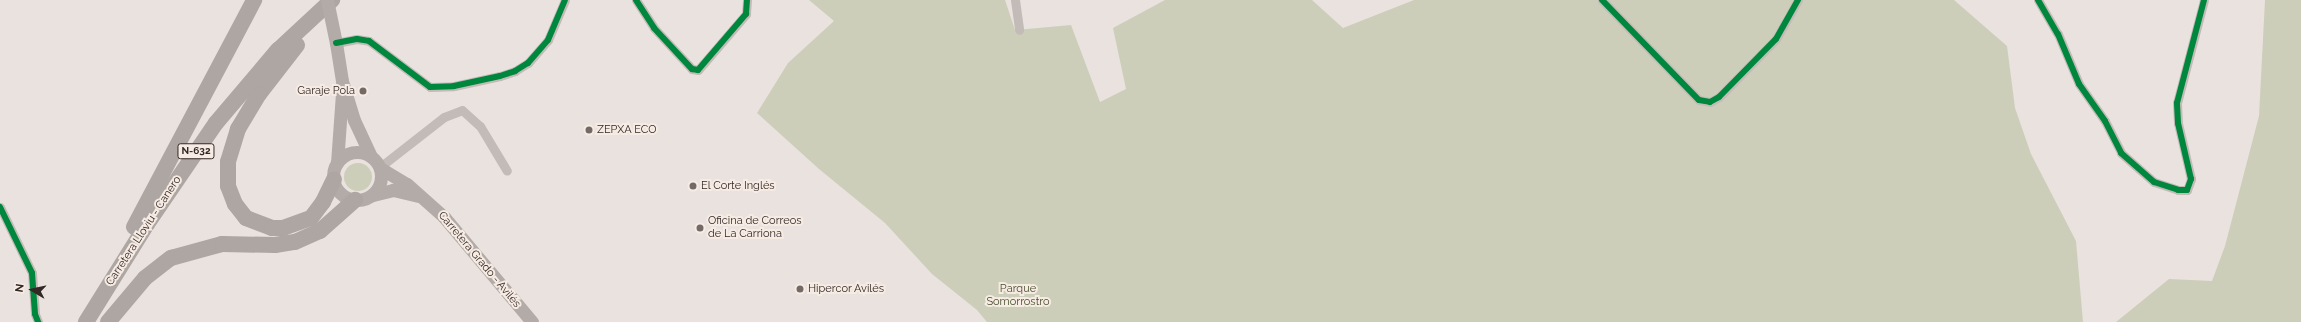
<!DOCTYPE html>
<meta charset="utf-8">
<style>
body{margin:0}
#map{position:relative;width:2301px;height:322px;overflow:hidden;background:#eae2de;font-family:Raleway,sans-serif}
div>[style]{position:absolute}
.green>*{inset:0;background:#cdceb9}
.round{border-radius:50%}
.minor>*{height:9px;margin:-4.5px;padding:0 4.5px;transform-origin:4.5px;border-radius:4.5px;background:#c3bbb7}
.secondary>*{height:13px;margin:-6.5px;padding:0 6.5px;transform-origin:6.5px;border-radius:6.5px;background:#b3aba8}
.secondary>.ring{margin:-6.5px;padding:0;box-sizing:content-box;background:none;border:13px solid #b3aba8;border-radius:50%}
.trunk>*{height:16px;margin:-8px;padding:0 8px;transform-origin:8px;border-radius:8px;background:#ada6a2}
.secondary-bridge>*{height:13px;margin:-6.5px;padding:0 6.5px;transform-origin:6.5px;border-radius:6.5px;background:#b3aba8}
.cycleway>*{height:6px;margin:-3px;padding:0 3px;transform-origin:3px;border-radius:3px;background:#00873e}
.dots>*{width:11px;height:11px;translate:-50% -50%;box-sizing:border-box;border:2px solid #f7ece4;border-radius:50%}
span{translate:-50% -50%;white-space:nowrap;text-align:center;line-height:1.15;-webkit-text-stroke:4px #f7ece4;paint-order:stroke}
.shield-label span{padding:1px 3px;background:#f7ece4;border:1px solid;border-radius:3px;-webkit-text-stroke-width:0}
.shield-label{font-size:10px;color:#332826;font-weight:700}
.poi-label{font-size:11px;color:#332826}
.right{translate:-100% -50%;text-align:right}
.left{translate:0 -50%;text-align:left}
.street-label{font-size:11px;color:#332826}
.park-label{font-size:11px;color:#474f2c}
.north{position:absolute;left:12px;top:270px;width:40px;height:40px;-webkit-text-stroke:3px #f7ece4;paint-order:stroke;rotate:279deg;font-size:11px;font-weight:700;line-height:16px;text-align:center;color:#332826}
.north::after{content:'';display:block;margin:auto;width:14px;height:18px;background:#332826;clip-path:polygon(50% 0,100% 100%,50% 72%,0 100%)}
</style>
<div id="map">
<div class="green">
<div style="clip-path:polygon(809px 0,1005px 0,1015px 30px,1071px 25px,1100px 102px,1126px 89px,1113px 28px,1165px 0,1312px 0,1343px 28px,1414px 0,1954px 0,2007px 46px,2015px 108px,2031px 154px,2076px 241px,2083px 322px,987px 322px,977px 310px,932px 274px,885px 223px,819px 169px,757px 113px,788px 63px,834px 21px)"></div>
<div style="clip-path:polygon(2265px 0,2301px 0,2301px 322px,2116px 322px,2169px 279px,2212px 281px,2225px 246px,2259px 116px)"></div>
<div class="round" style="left:344px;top:163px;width:28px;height:28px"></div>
</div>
<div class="minor">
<div style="left:636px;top:0;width:33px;rotate:57deg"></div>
<div style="left:654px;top:28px;width:56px;rotate:47.2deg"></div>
<div style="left:692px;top:69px;width:6px;rotate:9deg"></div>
<div style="left:698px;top:70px;width:74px;rotate:-49.4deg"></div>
<div style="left:746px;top:14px;width:14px;rotate:-86deg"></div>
<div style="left:1015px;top:0;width:30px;rotate:82deg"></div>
<div style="left:1602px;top:0;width:139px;rotate:45.9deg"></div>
<div style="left:1699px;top:100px;width:11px;rotate:10deg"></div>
<div style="left:1710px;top:102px;width:10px;rotate:-29deg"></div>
<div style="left:1719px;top:97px;width:81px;rotate:-45.5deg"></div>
<div style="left:1776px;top:39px;width:45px;rotate:-60.6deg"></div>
<div style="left:2038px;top:0;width:39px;rotate:60deg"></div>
<div style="left:2058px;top:34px;width:54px;rotate:67.2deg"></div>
<div style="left:2079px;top:84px;width:45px;rotate:54.9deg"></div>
<div style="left:2105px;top:121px;width:36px;rotate:63deg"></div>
<div style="left:2121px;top:153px;width:44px;rotate:41.3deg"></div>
<div style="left:2154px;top:182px;width:25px;rotate:18deg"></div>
<div style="left:2178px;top:190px;width:9px"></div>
<div style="left:2187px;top:190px;width:12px;rotate:-70deg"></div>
<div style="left:2191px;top:179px;width:57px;rotate:-103.1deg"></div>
<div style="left:2178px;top:123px;width:20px;rotate:-93deg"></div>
<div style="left:2177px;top:103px;width:106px;rotate:-75.3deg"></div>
<div style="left:336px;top:43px;width:21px;rotate:-11deg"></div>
<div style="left:357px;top:39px;width:12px;rotate:9deg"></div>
<div style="left:369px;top:41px;width:76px;rotate:37deg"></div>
<div style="left:430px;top:87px;width:24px;rotate:-2deg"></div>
<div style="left:454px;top:86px;width:47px;rotate:-12.3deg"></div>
<div style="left:500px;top:76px;width:16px;rotate:-18deg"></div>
<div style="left:515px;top:71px;width:15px;rotate:-32deg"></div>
<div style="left:528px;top:63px;width:30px;rotate:-49deg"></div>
<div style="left:548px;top:40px;width:43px;rotate:-67deg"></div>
<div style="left:380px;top:167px;width:81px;rotate:-38deg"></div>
<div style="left:444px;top:117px;width:19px;rotate:-21deg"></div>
<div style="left:462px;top:110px;width:24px;rotate:42deg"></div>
<div style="left:480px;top:126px;width:52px;rotate:59deg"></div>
<div style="left:0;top:207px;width:73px;rotate:64.1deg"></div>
<div style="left:32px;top:273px;width:41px;rotate:85.8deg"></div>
<div style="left:35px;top:314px;width:9px;rotate:69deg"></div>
</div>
<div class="secondary">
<div style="left:336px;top:43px;width:38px;rotate:81deg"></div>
<div style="left:342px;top:81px;width:41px;rotate:72.9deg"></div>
<div style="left:354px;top:120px;width:40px;rotate:65deg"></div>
<div class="ring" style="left:333px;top:152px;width:35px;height:35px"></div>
<div style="left:337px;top:163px;width:69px;rotate:-85.9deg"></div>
<div style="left:380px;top:168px;width:31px;rotate:31deg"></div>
<div style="left:407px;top:184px;width:50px;rotate:41.7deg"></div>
<div style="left:444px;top:217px;width:137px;rotate:50deg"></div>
<div style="left:373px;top:195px;width:21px;rotate:-14deg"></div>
<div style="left:393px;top:190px;width:26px;rotate:13deg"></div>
</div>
<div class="trunk">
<div style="left:297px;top:45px;width:62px;rotate:127.8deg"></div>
<div style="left:259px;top:94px;width:41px;rotate:121deg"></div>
<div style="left:238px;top:129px;width:34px;rotate:107deg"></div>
<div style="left:228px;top:162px;width:24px;rotate:90deg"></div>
<div style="left:228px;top:186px;width:19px;rotate:69deg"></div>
<div style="left:235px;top:204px;width:18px;rotate:52deg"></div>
<div style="left:246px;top:218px;width:28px;rotate:21deg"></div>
<div style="left:272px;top:228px;width:11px"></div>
<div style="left:283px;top:228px;width:30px;rotate:-20deg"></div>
<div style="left:311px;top:218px;width:20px;rotate:-53deg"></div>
<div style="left:323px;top:202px;width:25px;rotate:-64deg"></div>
<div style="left:134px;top:227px;width:257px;rotate:-62.1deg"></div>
<div style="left:86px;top:322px;width:115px;rotate:-58.1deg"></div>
<div style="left:147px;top:224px;width:122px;rotate:-55.7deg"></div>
<div style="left:216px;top:123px;width:96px;rotate:-49.7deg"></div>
<div style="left:278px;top:50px;width:74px;rotate:-42.8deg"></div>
<div style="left:108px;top:322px;width:57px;rotate:-49.9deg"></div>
<div style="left:145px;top:278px;width:33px;rotate:-38deg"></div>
<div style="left:171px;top:258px;width:53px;rotate:-15.4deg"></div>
<div style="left:222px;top:244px;width:53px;rotate:1.1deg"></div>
<div style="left:275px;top:245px;width:20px;rotate:-9deg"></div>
<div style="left:295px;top:242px;width:27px;rotate:-24deg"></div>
<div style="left:320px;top:231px;width:47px;rotate:-41.5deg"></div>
</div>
<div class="secondary-bridge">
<div style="left:327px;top:0;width:44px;rotate:78.2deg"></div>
</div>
<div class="cycleway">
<div style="left:636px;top:0;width:33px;rotate:57deg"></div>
<div style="left:654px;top:28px;width:56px;rotate:47.2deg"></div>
<div style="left:692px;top:69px;width:6px;rotate:9deg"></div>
<div style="left:698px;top:70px;width:74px;rotate:-49.4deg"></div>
<div style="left:746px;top:14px;width:14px;rotate:-86deg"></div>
<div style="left:1602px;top:0;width:139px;rotate:45.9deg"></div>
<div style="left:1699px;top:100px;width:11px;rotate:10deg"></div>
<div style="left:1710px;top:102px;width:10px;rotate:-29deg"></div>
<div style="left:1719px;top:97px;width:81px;rotate:-45.5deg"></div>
<div style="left:1776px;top:39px;width:45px;rotate:-60.6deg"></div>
<div style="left:2038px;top:0;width:39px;rotate:60deg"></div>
<div style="left:2058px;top:34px;width:54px;rotate:67.2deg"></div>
<div style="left:2079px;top:84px;width:45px;rotate:54.9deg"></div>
<div style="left:2105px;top:121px;width:36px;rotate:63deg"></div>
<div style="left:2121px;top:153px;width:44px;rotate:41.3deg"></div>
<div style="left:2154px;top:182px;width:25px;rotate:18deg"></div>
<div style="left:2178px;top:190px;width:9px"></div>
<div style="left:2187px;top:190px;width:12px;rotate:-70deg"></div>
<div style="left:2191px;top:179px;width:57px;rotate:-103.1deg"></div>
<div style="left:2178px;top:123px;width:20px;rotate:-93deg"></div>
<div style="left:2177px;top:103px;width:106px;rotate:-75.3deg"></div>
<div style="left:336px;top:43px;width:21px;rotate:-11deg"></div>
<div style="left:357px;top:39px;width:12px;rotate:9deg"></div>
<div style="left:369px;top:41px;width:76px;rotate:37deg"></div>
<div style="left:430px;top:87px;width:24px;rotate:-2deg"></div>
<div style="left:454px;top:86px;width:47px;rotate:-12.3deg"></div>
<div style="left:500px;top:76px;width:16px;rotate:-18deg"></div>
<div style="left:515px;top:71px;width:15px;rotate:-32deg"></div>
<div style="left:528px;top:63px;width:30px;rotate:-49deg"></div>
<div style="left:548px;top:40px;width:43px;rotate:-67deg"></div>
<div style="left:0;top:207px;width:73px;rotate:64.1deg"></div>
<div style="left:32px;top:273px;width:41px;rotate:85.8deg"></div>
<div style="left:35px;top:314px;width:9px;rotate:69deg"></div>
</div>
<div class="dots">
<div style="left:363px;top:91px;background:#736966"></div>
<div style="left:589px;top:130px;background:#736966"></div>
<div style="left:693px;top:186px;background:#736966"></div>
<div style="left:700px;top:228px;background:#736966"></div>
<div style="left:800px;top:289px;background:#736966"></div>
</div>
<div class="shield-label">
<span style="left:196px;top:151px">N-632</span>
</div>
<div class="poi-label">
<span class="right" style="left:355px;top:91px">Garaje Pola</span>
<span class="left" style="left:597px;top:130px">ZEPXA ECO</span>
<span class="left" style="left:701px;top:186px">El Corte Inglés</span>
<span class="left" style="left:708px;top:228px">Oficina de Correos<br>de La Carriona</span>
<span class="left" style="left:808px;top:289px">Hipercor Avilés</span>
</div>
<div class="street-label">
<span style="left:144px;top:231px;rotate:-57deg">Carretera Lloviu - Canero</span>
<span style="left:479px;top:260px;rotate:50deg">Carretera Grado - Avilés</span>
</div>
<div class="park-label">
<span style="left:1018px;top:296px">Parque<br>Somorrostro</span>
</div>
<div class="north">N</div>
</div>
